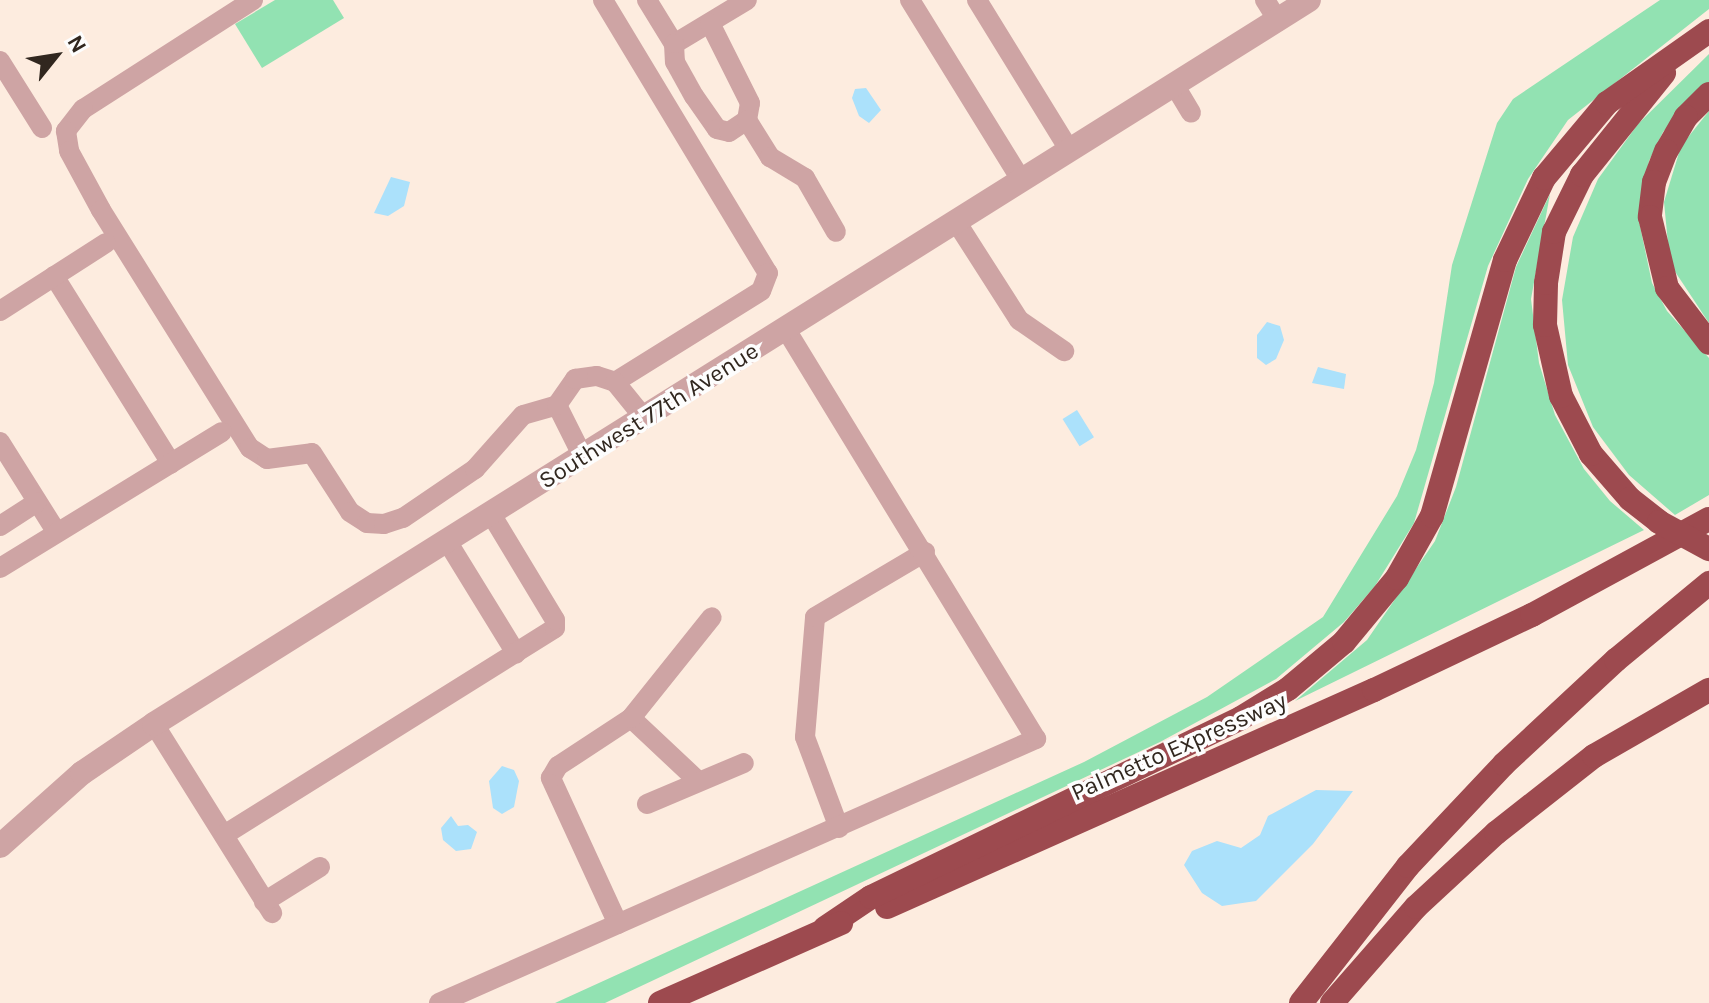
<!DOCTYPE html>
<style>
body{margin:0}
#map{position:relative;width:1709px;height:1003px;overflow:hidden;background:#fdecdf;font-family:Karla,sans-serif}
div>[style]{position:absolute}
.green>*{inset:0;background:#92e2b2}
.water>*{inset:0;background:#abe1fb;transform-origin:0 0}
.minor>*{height:20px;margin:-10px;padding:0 10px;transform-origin:10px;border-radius:10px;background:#cea4a4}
.tertiary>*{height:24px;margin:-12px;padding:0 12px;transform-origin:12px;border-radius:12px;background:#cea4a4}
.motorway>*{height:24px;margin:-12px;padding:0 12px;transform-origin:12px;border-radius:12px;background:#9d4a4f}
.motorway-bridge>*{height:24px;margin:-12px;padding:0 12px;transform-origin:12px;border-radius:12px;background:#9d4a4f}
span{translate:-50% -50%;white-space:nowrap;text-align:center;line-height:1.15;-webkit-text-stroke:7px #fdfdfd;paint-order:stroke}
.street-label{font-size:24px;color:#31271f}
.north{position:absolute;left:16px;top:16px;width:80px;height:80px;-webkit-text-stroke:6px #fdfdfd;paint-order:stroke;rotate:60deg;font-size:22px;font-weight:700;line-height:32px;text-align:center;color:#31271f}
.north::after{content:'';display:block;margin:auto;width:28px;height:36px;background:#31271f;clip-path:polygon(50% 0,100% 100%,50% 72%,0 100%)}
</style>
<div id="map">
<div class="green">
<div style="clip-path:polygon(275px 0,333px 0,344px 18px,262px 68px,235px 24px)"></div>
<div style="clip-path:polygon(1660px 0,1709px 0,1709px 9px,1568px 120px,1528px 179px,1488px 266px,1414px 523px,1375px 586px,1344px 622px,1276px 679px,1160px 742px,605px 1003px,555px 1003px,1084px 762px,1207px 697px,1323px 617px,1397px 496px,1416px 450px,1434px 383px,1452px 265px,1497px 123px,1513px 99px)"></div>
<div style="clip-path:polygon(1709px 54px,1709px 84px,1663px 132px,1649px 161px,1639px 221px,1652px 283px,1667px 311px,1709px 358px,1709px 495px,1675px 515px,1629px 475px,1593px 427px,1568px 365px,1562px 300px,1573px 237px,1598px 179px,1638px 124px)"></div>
<div style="clip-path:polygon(1709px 111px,1709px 323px,1670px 264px,1664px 202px,1681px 146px)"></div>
<div style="clip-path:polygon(1550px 194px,1531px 299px,1539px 363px,1555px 415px,1584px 469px,1610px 501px,1644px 530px,1295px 701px,1367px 640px,1435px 541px,1456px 487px,1516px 267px)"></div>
</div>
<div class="water">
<div style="clip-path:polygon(866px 88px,881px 110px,869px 123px,859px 116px,852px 98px,855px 89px)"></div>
<div style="clip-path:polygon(391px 177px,410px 182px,404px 206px,388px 216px,374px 213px)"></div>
<div style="clip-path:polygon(1267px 322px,1280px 326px,1284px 340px,1276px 359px,1266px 365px,1257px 358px,1257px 335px)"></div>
<div style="clip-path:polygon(1318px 367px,1346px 374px,1344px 389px,1312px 383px)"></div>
<div style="left:1077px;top:410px;width:32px;height:17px;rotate:58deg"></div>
<div style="clip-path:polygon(502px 766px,514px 770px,519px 781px,514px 807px,502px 814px,493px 808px,489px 781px)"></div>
<div style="clip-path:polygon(1316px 790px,1353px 791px,1313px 844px,1256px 901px,1222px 906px,1202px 893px,1184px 865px,1192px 851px,1217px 841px,1241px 848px,1260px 835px,1268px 816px)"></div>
<div style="clip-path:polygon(451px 816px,458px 826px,468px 825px,477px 832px,471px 849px,456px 851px,443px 840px,441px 828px)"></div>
</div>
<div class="minor">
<div style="left:253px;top:0;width:202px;rotate:147.3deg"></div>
<div style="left:83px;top:109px;width:28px;rotate:128deg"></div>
<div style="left:66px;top:131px;width:20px;rotate:81deg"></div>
<div style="left:69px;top:151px;width:67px;rotate:61.5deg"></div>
<div style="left:101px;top:210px;width:281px;rotate:58deg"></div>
<div style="left:250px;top:448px;width:20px;rotate:33deg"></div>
<div style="left:267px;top:459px;width:45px;rotate:-7.6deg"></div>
<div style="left:312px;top:453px;width:70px;rotate:57.2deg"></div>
<div style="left:350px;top:512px;width:20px;rotate:33deg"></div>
<div style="left:367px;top:523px;width:17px;rotate:3deg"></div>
<div style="left:384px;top:524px;width:20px;rotate:-18deg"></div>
<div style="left:403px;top:518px;width:87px;rotate:-34.2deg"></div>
<div style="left:475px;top:469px;width:72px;rotate:-48.4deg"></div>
<div style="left:523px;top:415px;width:35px;rotate:-16deg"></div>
<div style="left:603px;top:0;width:319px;rotate:58.9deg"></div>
<div style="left:768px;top:273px;width:19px;rotate:111deg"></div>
<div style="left:761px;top:291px;width:172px;rotate:148.1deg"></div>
<div style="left:647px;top:0;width:52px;rotate:58.5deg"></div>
<div style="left:674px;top:44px;width:85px;rotate:-31.1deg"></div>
<div style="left:910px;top:0;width:213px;rotate:58.3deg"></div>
<div style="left:977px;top:0;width:177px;rotate:58.4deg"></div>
<div style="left:1265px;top:0;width:25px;rotate:58deg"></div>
<div style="left:674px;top:44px;width:18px;rotate:87deg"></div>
<div style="left:675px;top:62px;width:39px;rotate:61deg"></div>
<div style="left:694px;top:96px;width:40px;rotate:55.1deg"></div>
<div style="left:717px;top:129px;width:12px;rotate:14deg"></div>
<div style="left:729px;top:132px;width:22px;rotate:-34deg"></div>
<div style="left:747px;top:120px;width:17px;rotate:-80deg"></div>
<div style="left:750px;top:103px;width:89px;rotate:-116.6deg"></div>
<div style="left:0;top:61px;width:79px;rotate:57.9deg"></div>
<div style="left:1175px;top:86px;width:31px;rotate:59deg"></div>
<div style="left:747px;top:120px;width:44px;rotate:58.1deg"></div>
<div style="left:770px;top:157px;width:41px;rotate:31deg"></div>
<div style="left:805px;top:178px;width:62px;rotate:60.1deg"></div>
<div style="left:957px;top:223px;width:115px;rotate:57.4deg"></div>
<div style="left:1019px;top:320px;width:55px;rotate:34.6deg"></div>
<div style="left:54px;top:276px;width:221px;rotate:58deg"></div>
<div style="left:0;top:311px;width:126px;rotate:-32.7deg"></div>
<div style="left:0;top:442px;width:107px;rotate:57.9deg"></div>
<div style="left:583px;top:457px;width:58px;rotate:-116.6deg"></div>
<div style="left:557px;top:405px;width:32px;rotate:-55deg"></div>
<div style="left:575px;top:379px;width:22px;rotate:-8deg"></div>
<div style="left:597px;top:376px;width:19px;rotate:18deg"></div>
<div style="left:615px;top:382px;width:48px;rotate:51deg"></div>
<div style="left:0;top:526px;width:44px;rotate:-33deg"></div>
<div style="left:447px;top:541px;width:132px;rotate:58.4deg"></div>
<div style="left:0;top:568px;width:260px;rotate:-31.5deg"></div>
<div style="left:631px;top:718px;width:92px;rotate:43.2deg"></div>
<div style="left:154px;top:724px;width:223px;rotate:58deg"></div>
<div style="left:647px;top:804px;width:105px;rotate:-22.9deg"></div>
<div style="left:839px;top:828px;width:97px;rotate:-110.5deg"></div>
<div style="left:805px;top:737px;width:120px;rotate:-85.2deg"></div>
<div style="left:815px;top:617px;width:128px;rotate:-30.6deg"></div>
<div style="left:224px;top:835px;width:390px;rotate:-32deg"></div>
<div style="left:555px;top:628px;width:8px;rotate:-90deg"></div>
<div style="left:555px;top:620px;width:124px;rotate:-121.1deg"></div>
<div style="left:264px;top:902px;width:66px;rotate:-32deg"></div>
<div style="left:618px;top:924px;width:161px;rotate:-114.7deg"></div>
<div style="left:551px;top:778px;width:14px;rotate:-60deg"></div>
<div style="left:558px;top:766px;width:87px;rotate:-33.3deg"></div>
<div style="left:631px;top:718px;width:129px;rotate:-51.3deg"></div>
<div style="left:439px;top:1003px;width:653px;rotate:-23.86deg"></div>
<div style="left:1036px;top:739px;width:479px;rotate:-121.4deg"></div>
</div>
<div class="tertiary">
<div style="left:0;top:846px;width:110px;rotate:-41.7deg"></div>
<div style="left:82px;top:773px;width:87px;rotate:-34.2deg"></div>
<div style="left:154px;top:724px;width:1363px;rotate:-32.08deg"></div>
</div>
<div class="motorway">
<div style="left:1709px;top:94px;width:33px;rotate:135deg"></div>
<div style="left:1686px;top:117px;width:39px;rotate:120deg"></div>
<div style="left:1666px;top:151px;width:33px;rotate:111deg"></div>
<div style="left:1654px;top:182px;width:35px;rotate:97deg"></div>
<div style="left:1650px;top:217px;width:73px;rotate:76.5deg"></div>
<div style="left:1667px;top:288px;width:69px;rotate:52.6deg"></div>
<div style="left:1630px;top:499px;width:60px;rotate:-130.9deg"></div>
<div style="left:1591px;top:454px;width:65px;rotate:-117.3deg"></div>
<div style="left:1561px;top:396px;width:73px;rotate:-102.7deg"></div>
<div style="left:1545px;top:325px;width:42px;rotate:-88.6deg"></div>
<div style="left:1546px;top:283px;width:52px;rotate:-81.1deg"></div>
<div style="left:1554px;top:232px;width:64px;rotate:-63.8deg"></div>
<div style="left:1582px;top:175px;width:131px;rotate:-51.2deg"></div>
<div style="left:887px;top:907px;width:533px;rotate:-24.02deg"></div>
<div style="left:1374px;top:690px;width:175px;rotate:-25.4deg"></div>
<div style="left:1532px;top:615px;width:201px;rotate:-28.5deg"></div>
<div style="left:825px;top:928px;width:55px;rotate:-34deg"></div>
<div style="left:871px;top:897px;width:411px;rotate:-25.8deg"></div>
<div style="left:1241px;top:718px;width:55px;rotate:-31.7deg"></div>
<div style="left:1288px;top:689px;width:73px;rotate:-40deg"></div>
<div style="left:1344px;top:642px;width:83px;rotate:-50.4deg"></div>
<div style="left:1397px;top:578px;width:71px;rotate:-60.6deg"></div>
<div style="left:1432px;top:516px;width:266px;rotate:-74.1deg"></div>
<div style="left:1505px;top:260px;width:91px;rotate:-64.6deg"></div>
<div style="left:1544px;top:178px;width:98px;rotate:-50deg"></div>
<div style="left:1607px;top:103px;width:125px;rotate:-35.2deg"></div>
<div style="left:660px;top:1003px;width:198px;rotate:-23.8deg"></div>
<div style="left:1301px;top:1003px;width:174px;rotate:-52deg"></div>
<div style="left:1408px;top:866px;width:140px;rotate:-46.7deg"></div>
<div style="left:1504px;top:764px;width:153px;rotate:-42.9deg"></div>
<div style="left:1616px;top:660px;width:121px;rotate:-39.6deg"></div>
<div style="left:1332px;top:1003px;width:128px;rotate:-48.8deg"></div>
<div style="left:1416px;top:907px;width:109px;rotate:-42.8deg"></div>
<div style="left:1496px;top:833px;width:125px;rotate:-38.2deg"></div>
<div style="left:1594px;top:756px;width:133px;rotate:-29.9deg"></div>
</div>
<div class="motorway-bridge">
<div style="left:1630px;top:499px;width:37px;rotate:38deg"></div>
<div style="left:1659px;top:522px;width:57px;rotate:28.4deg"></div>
</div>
<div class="street-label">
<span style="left:649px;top:416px;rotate:-32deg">Southwest 77th Avenue</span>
<span style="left:1179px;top:747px;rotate:-24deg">Palmetto Expressway</span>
</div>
<div class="north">N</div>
</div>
